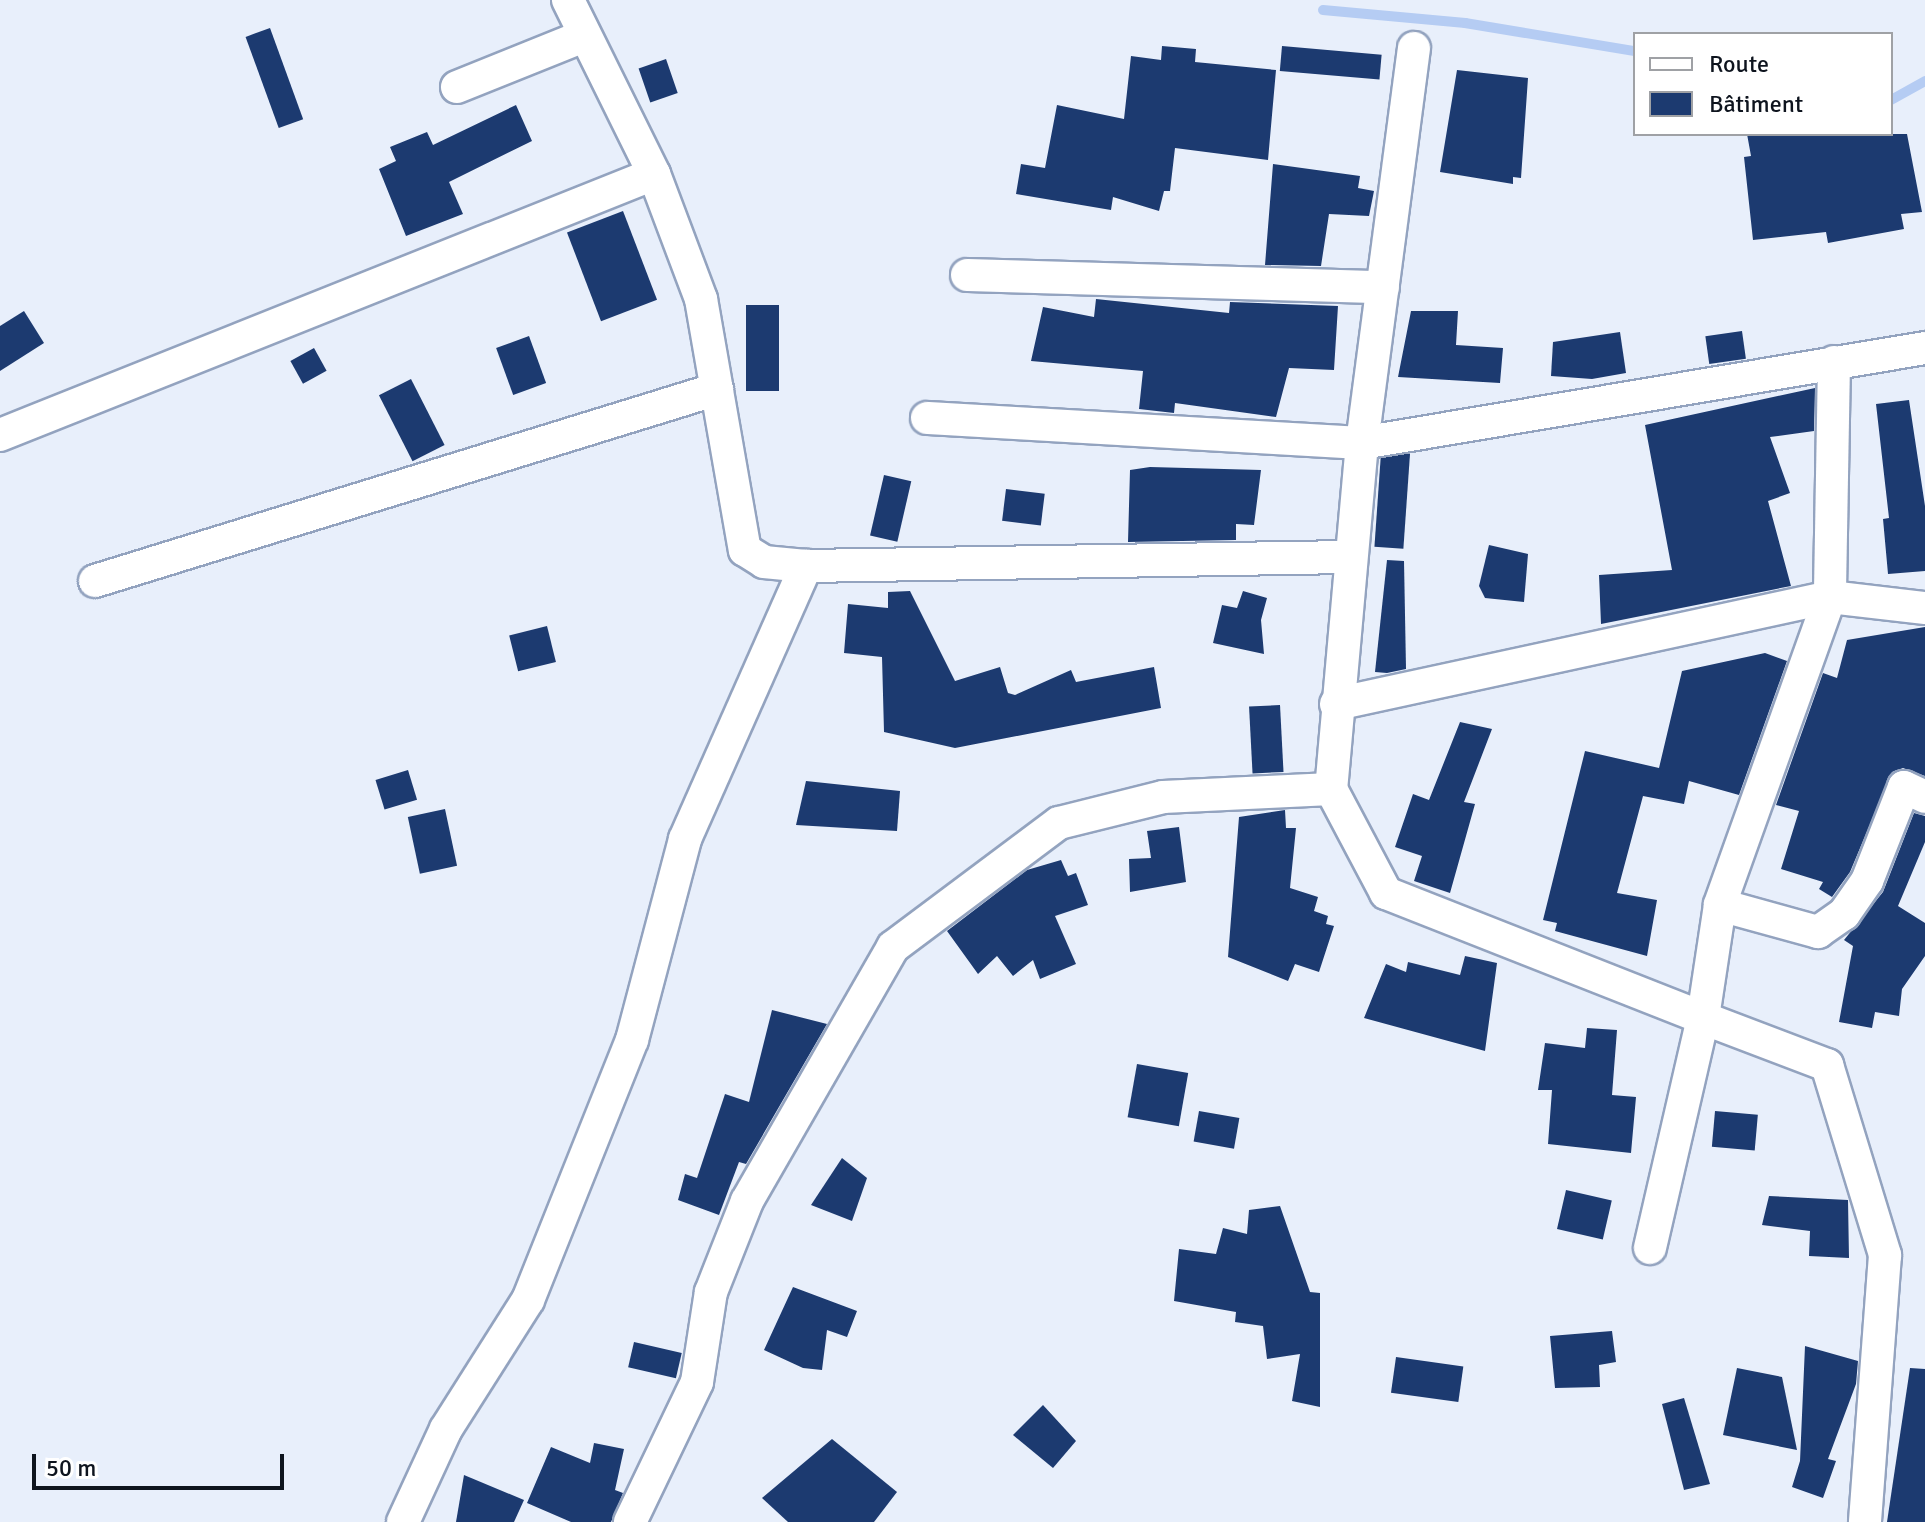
<!DOCTYPE html>
<meta charset="utf-8">
<style>
body{margin:0}
#map{position:relative;width:1925px;height:1522px;overflow:hidden;background:#e8effb;font-family:Signika,sans-serif}
div>[style]{position:absolute}
.stream>*{height:10px;margin:-5px;padding:0 5px;transform-origin:5px;border-radius:5px;background:#b5ccf3}
.building>*{inset:0;background:#1c3a70;transform-origin:0 0}
.roads{filter:drop-shadow(2px 0 #93a3bf) drop-shadow(-2px 0 #93a3bf) drop-shadow(0 2px #93a3bf) drop-shadow(0 -2px #93a3bf)}
.minor>*{height:32px;margin:-16px;padding:0 16px;transform-origin:16px;border-radius:16px;background:#fff}
span{translate:-50% -50%;white-space:nowrap;text-align:center;line-height:1.15;-webkit-text-stroke:8px #fff;paint-order:stroke}
.legend{position:absolute;left:1633px;top:32px;width:260px;height:104px;box-sizing:border-box;background:#fff;border:2px solid #9fa1a5;margin:0;padding:10px 14px;list-style:none;font-size:24px;color:#0e141e}
.legend li{display:flex;align-items:center;gap:16px;height:40px}
.legend b{width:40px;border:2px solid #9fa1a5}
.scale{position:absolute;left:32px;top:1454px;width:252px;height:36px;box-sizing:border-box;border:4px solid #0e141e;border-top:0;padding-left:10px;font-size:24px;line-height:28px;white-space:nowrap;color:#0e141e;-webkit-text-stroke:6px #fff;paint-order:stroke}
</style>
<div id="map">
<div class="stream">
<div style="left:1323px;top:10px;width:143px;rotate:5.2deg"></div>
<div style="left:1465px;top:23px;width:172px;rotate:9.4deg"></div>
<div style="left:1891px;top:100px;width:39px;rotate:-29deg"></div>
</div>
<div class="building">
<div style="left:270px;top:28px;width:97px;height:26px;rotate:70deg"></div>
<div style="clip-path:polygon(1162px 46px,1196px 49px,1195px 62px,1276px 70px,1268px 160px,1175px 148px,1170px 191px,1164px 191px,1159px 211px,1113px 197px,1111px 210px,1016px 194px,1021px 164px,1045px 168px,1057px 105px,1124px 119px,1131px 56px,1161px 60px)"></div>
<div style="left:1282px;top:46px;width:100px;height:25px;rotate:5deg"></div>
<div style="left:666px;top:59px;width:36px;height:29px;rotate:71deg"></div>
<div style="clip-path:polygon(1457px 70px,1528px 78px,1521px 178px,1513px 177px,1513px 184px,1440px 172px)"></div>
<div style="clip-path:polygon(516px 105px,532px 141px,449px 182px,463px 214px,406px 236px,379px 169px,396px 161px,390px 147px,427px 132px,433px 145px)"></div>
<div style="clip-path:polygon(1747px 134px,1907px 134px,1922px 212px,1901px 214px,1904px 229px,1828px 243px,1826px 232px,1753px 240px,1744px 157px,1751px 156px)"></div>
<div style="clip-path:polygon(1273px 164px,1360px 176px,1358px 188px,1374px 191px,1369px 216px,1329px 214px,1321px 266px,1265px 265px)"></div>
<div style="left:623px;top:211px;width:95px;height:60px;rotate:69deg"></div>
<div style="clip-path:polygon(1096px 299px,1229px 313px,1230px 302px,1338px 306px,1334px 370px,1289px 368px,1276px 417px,1175px 403px,1174px 413px,1139px 409px,1143px 371px,1031px 361px,1043px 307px,1094px 317px)"></div>
<div style="left:746px;top:305px;width:33px;height:86px"></div>
<div style="clip-path:polygon(24px 311px,44px 343px,0 371px,0 326px)"></div>
<div style="clip-path:polygon(1411px 311px,1458px 311px,1456px 345px,1503px 348px,1500px 383px,1398px 377px)"></div>
<div style="left:1742px;top:331px;width:28px;height:37px;rotate:82deg"></div>
<div style="clip-path:polygon(1620px 332px,1626px 373px,1592px 379px,1551px 376px,1553px 342px)"></div>
<div style="left:529px;top:336px;width:50px;height:35px;rotate:70deg"></div>
<div style="left:314px;top:348px;width:26px;height:27px;rotate:61deg"></div>
<div style="left:411px;top:379px;width:74px;height:36px;rotate:63deg"></div>
<div style="clip-path:polygon(1815px 388px,1814px 431px,1770px 437px,1790px 493px,1768px 501px,1791px 586px,1601px 624px,1599px 575px,1672px 570px,1645px 425px)"></div>
<div style="clip-path:polygon(1909px 400px,1925px 506px,1925px 571px,1888px 574px,1883px 519px,1889px 518px,1876px 404px)"></div>
<div style="left:1410px;top:454px;width:95px;height:29px;rotate:94deg"></div>
<div style="clip-path:polygon(1150px 467px,1261px 470px,1254px 525px,1236px 524px,1236px 540px,1128px 542px,1130px 470px)"></div>
<div style="left:884px;top:475px;width:28px;height:62px;rotate:13deg"></div>
<div style="left:1006px;top:489px;width:39px;height:32px;rotate:7deg"></div>
<div style="clip-path:polygon(1489px 545px,1528px 554px,1524px 602px,1485px 598px,1479px 586px)"></div>
<div style="clip-path:polygon(1387px 560px,1404px 561px,1406px 669px,1387px 673px,1375px 672px)"></div>
<div style="clip-path:polygon(910px 591px,955px 681px,1000px 667px,1008px 693px,1015px 695px,1071px 670px,1076px 682px,1154px 667px,1161px 708px,955px 748px,884px 732px,882px 657px,844px 653px,848px 604px,888px 608px,888px 592px)"></div>
<div style="clip-path:polygon(1243px 591px,1267px 598px,1261px 620px,1264px 654px,1213px 643px,1222px 605px,1237px 608px)"></div>
<div style="left:547px;top:626px;width:37px;height:39px;rotate:76deg"></div>
<div style="clip-path:polygon(1925px 627px,1925px 776px,1903px 768px,1892px 772px,1850px 872px,1832px 897px,1819px 889px,1823px 882px,1781px 869px,1799px 811px,1776px 805px,1823px 673px,1837px 678px,1847px 640px)"></div>
<div style="clip-path:polygon(1765px 653px,1787px 661px,1739px 795px,1689px 781px,1684px 804px,1643px 796px,1617px 893px,1657px 900px,1647px 956px,1555px 931px,1557px 923px,1543px 920px,1585px 751px,1659px 768px,1682px 671px)"></div>
<div style="left:1280px;top:705px;width:67px;height:31px;rotate:87deg"></div>
<div style="clip-path:polygon(1460px 722px,1492px 729px,1464px 802px,1475px 804px,1450px 893px,1414px 881px,1422px 856px,1395px 847px,1413px 794px,1429px 800px)"></div>
<div style="left:408px;top:770px;width:31px;height:34px;rotate:73deg"></div>
<div style="clip-path:polygon(806px 781px,900px 791px,897px 831px,796px 825px)"></div>
<div style="left:445px;top:809px;width:58px;height:38px;rotate:78deg"></div>
<div style="clip-path:polygon(1285px 810px,1286px 828px,1296px 828px,1290px 888px,1318px 897px,1314px 911px,1328px 916px,1326px 924px,1334px 926px,1319px 972px,1295px 964px,1288px 981px,1228px 957px,1239px 817px)"></div>
<div style="clip-path:polygon(1914px 813px,1925px 816px,1925px 842px,1898px 906px,1925px 923px,1925px 956px,1902px 989px,1899px 1016px,1875px 1012px,1872px 1028px,1839px 1022px,1853px 946px,1844px 940px,1883px 892px)"></div>
<div style="clip-path:polygon(1179px 827px,1186px 882px,1130px 892px,1129px 859px,1151px 858px,1147px 831px)"></div>
<div style="clip-path:polygon(1061px 860px,1068px 876px,1076px 873px,1088px 905px,1055px 916px,1076px 964px,1040px 979px,1033px 960px,1013px 976px,997px 956px,978px 974px,947px 931px,1027px 870px)"></div>
<div style="clip-path:polygon(1465px 956px,1497px 963px,1485px 1051px,1364px 1018px,1386px 964px,1406px 972px,1408px 962px,1460px 975px)"></div>
<div style="clip-path:polygon(772px 1010px,827px 1024px,746px 1164px,739px 1162px,719px 1215px,678px 1200px,685px 1174px,697px 1178px,725px 1094px,749px 1102px)"></div>
<div style="clip-path:polygon(1587px 1028px,1617px 1030px,1612px 1095px,1636px 1097px,1631px 1153px,1548px 1144px,1552px 1090px,1538px 1090px,1545px 1043px,1585px 1048px)"></div>
<div style="left:1137px;top:1064px;width:52px;height:54px;rotate:10deg"></div>
<div style="left:1199px;top:1111px;width:41px;height:31px;rotate:10deg"></div>
<div style="left:1715px;top:1111px;width:43px;height:36px;rotate:5deg"></div>
<div style="clip-path:polygon(842px 1158px,867px 1178px,852px 1221px,811px 1205px)"></div>
<div style="left:1566px;top:1190px;width:47px;height:40px;rotate:13deg"></div>
<div style="clip-path:polygon(1769px 1196px,1848px 1200px,1849px 1258px,1809px 1256px,1810px 1231px,1762px 1225px)"></div>
<div style="clip-path:polygon(1280px 1206px,1310px 1292px,1320px 1293px,1320px 1407px,1292px 1401px,1300px 1354px,1267px 1359px,1263px 1326px,1235px 1322px,1236px 1312px,1174px 1301px,1179px 1249px,1216px 1254px,1223px 1228px,1247px 1234px,1249px 1210px)"></div>
<div style="clip-path:polygon(793px 1287px,857px 1311px,847px 1337px,827px 1330px,822px 1370px,803px 1368px,764px 1350px)"></div>
<div style="clip-path:polygon(1612px 1331px,1616px 1362px,1599px 1365px,1600px 1387px,1555px 1388px,1550px 1336px)"></div>
<div style="left:634px;top:1342px;width:49px;height:26px;rotate:13deg"></div>
<div style="clip-path:polygon(1805px 1346px,1858px 1361px,1856px 1384px,1828px 1459px,1836px 1461px,1823px 1498px,1792px 1487px,1800px 1461px)"></div>
<div style="left:1396px;top:1357px;width:68px;height:36px;rotate:8deg"></div>
<div style="clip-path:polygon(1737px 1368px,1782px 1377px,1797px 1450px,1723px 1435px)"></div>
<div style="clip-path:polygon(1910px 1368px,1925px 1369px,1925px 1522px,1887px 1522px)"></div>
<div style="clip-path:polygon(1684px 1398px,1710px 1484px,1684px 1490px,1662px 1404px)"></div>
<div style="clip-path:polygon(1043px 1405px,1076px 1441px,1053px 1468px,1013px 1435px)"></div>
<div style="clip-path:polygon(832px 1439px,897px 1492px,874px 1522px,788px 1522px,762px 1498px)"></div>
<div style="clip-path:polygon(594px 1443px,624px 1449px,615px 1490px,623px 1493px,611px 1522px,571px 1522px,527px 1503px,551px 1447px,590px 1463px)"></div>
<div style="clip-path:polygon(464px 1475px,524px 1500px,514px 1522px,456px 1522px)"></div>
</div>
<div class="roads">
<div class="minor">
<div style="left:568px;top:0;width:194px;rotate:63.7deg"></div>
<div style="left:654px;top:174px;width:134px;rotate:69.4deg"></div>
<div style="left:701px;top:299px;width:255px;rotate:80.1deg"></div>
<div style="left:745px;top:550px;width:22px;rotate:32deg"></div>
<div style="left:764px;top:562px;width:42px;rotate:5.4deg"></div>
<div style="left:1414px;top:48px;width:398px;rotate:97.5deg"></div>
<div style="left:1362px;top:443px;width:347px;rotate:95.1deg"></div>
<div style="left:1331px;top:789px;width:118px;rotate:62.1deg"></div>
<div style="left:1386px;top:893px;width:341px;rotate:21.5deg"></div>
<div style="left:1703px;top:1018px;width:236px;rotate:103deg"></div>
<div style="left:457px;top:87px;width:137px;rotate:-21.9deg"></div>
<div style="left:967px;top:275px;width:416px;rotate:1.7deg"></div>
<div style="left:1834px;top:362px;width:235px;rotate:91deg"></div>
<div style="left:1830px;top:597px;width:327px;rotate:109.7deg"></div>
<div style="left:1720px;top:905px;width:114px;rotate:98.6deg"></div>
<div style="left:1703px;top:1018px;width:133px;rotate:20.8deg"></div>
<div style="left:1827px;top:1065px;width:199px;rotate:73deg"></div>
<div style="left:1885px;top:1255px;width:268px;rotate:94.3deg"></div>
<div style="left:927px;top:418px;width:436px;rotate:3.3deg"></div>
<div style="left:1362px;top:443px;width:571px;rotate:-9.58deg"></div>
<div style="left:0;top:435px;width:704px;rotate:-21.76deg"></div>
<div style="left:95px;top:581px;width:651px;rotate:-17.15deg"></div>
<div style="left:1336px;top:704px;width:505px;rotate:-12.22deg"></div>
<div style="left:1830px;top:597px;width:96px;rotate:6.6deg"></div>
<div style="left:1720px;top:905px;width:102px;rotate:15.4deg"></div>
<div style="left:1818px;top:932px;width:32px;rotate:-35deg"></div>
<div style="left:1844px;top:914px;width:40px;rotate:-55.1deg"></div>
<div style="left:1867px;top:881px;width:101px;rotate:-68.5deg"></div>
<div style="left:1904px;top:787px;width:23px;rotate:25deg"></div>
<div style="left:403px;top:1522px;width:102px;rotate:-65.2deg"></div>
<div style="left:446px;top:1429px;width:153px;rotate:-57.6deg"></div>
<div style="left:528px;top:1300px;width:280px;rotate:-68.2deg"></div>
<div style="left:632px;top:1040px;width:208px;rotate:-75.2deg"></div>
<div style="left:685px;top:839px;width:299px;rotate:-66.1deg"></div>
<div style="left:806px;top:566px;width:545px;rotate:-0.95deg"></div>
<div style="left:630px;top:1522px;width:155px;rotate:-64.4deg"></div>
<div style="left:697px;top:1382px;width:91px;rotate:-81.2deg"></div>
<div style="left:711px;top:1292px;width:98px;rotate:-68.4deg"></div>
<div style="left:747px;top:1201px;width:293px;rotate:-60.1deg"></div>
<div style="left:893px;top:947px;width:207px;rotate:-36.8deg"></div>
<div style="left:1059px;top:823px;width:107px;rotate:-14deg"></div>
<div style="left:1163px;top:797px;width:168px;rotate:-2.7deg"></div>
</div>
</div>
<ul class="legend">
<li><b style="height:10px;background:#fff"></b>Route</li>
<li><b style="height:22px;background:#1c3a70"></b>Bâtiment</li>
</ul>
<div class="scale">50 m</div>
</div>
